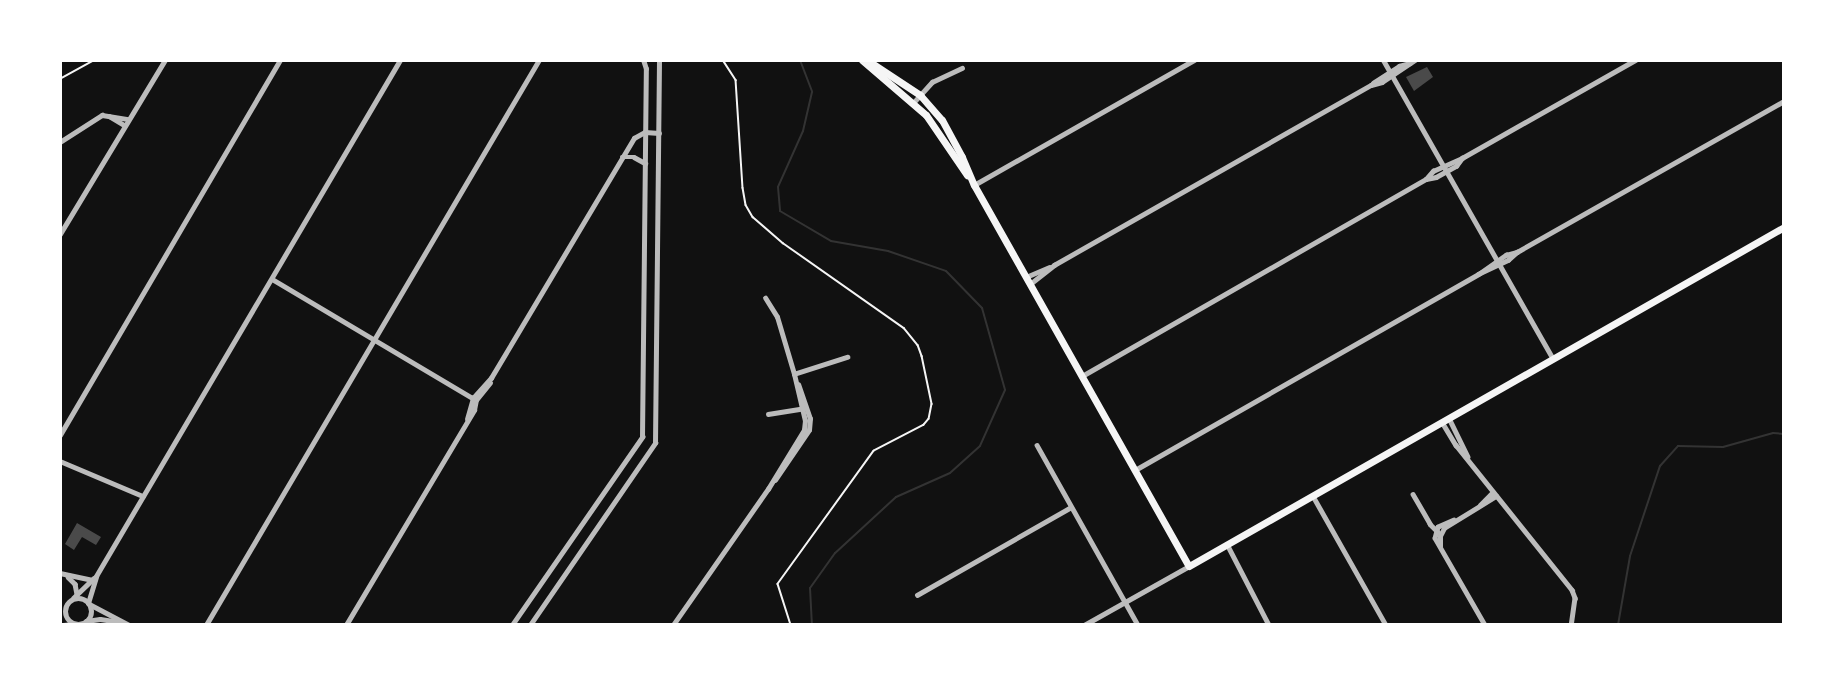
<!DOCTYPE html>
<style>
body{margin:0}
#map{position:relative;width:1844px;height:685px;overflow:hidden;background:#111;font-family:Rubik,sans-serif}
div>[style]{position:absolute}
.stream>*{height:2px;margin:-1px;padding:0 1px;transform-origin:1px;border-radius:1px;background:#333}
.building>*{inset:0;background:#4a4a4a}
.path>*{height:1.5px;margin:-0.75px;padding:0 0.75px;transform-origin:0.75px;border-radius:0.75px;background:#f5f5f5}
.minor>*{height:4.5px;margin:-2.25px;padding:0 2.25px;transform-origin:2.25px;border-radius:2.25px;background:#bcbcbc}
.tertiary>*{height:5px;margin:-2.5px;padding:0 2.5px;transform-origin:2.5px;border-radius:2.5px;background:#bcbcbc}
.tertiary>.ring{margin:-2.5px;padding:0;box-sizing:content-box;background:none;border:5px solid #bcbcbc;border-radius:50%}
.primary>*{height:7px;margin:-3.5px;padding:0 3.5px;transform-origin:3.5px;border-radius:3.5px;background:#f5f5f5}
span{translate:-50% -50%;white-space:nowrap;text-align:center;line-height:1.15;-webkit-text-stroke:4.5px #fff;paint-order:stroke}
.frame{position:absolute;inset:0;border:62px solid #fff;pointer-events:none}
</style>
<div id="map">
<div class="stream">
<div style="left:800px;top:60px;width:34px;rotate:69deg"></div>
<div style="left:812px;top:92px;width:40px;rotate:103deg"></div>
<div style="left:803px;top:131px;width:61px;rotate:114.1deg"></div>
<div style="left:778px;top:187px;width:24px;rotate:85deg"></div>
<div style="left:780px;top:211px;width:59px;rotate:30.5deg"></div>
<div style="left:831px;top:241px;width:58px;rotate:10deg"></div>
<div style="left:888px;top:251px;width:61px;rotate:19deg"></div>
<div style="left:946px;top:271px;width:52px;rotate:45.8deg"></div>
<div style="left:982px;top:308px;width:85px;rotate:74.3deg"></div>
<div style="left:1005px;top:390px;width:61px;rotate:114.1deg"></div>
<div style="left:980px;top:446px;width:40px;rotate:138deg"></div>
<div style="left:950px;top:473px;width:59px;rotate:156deg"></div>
<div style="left:896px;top:497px;width:83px;rotate:137.4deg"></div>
<div style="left:835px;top:553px;width:43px;rotate:125.5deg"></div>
<div style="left:810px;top:588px;width:37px;rotate:87deg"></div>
<div style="left:1618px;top:625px;width:70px;rotate:-80.1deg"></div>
<div style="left:1630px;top:556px;width:95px;rotate:-71.6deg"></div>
<div style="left:1660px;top:466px;width:27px;rotate:-48deg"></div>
<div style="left:1678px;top:446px;width:45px;rotate:1.3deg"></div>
<div style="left:1723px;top:447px;width:52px;rotate:-15.6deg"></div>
<div style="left:1773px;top:433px;width:11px;rotate:5deg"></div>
</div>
<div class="building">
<div style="clip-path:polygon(1427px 67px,1433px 77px,1414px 91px,1406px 77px)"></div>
<div style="clip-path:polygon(77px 523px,101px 537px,96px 545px,82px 537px,74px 550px,65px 544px)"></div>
</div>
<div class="path">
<div style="left:723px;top:60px;width:24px;rotate:57deg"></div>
<div style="left:736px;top:80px;width:108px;rotate:86.3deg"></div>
<div style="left:743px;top:188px;width:17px;rotate:80deg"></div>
<div style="left:746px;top:205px;width:14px;rotate:60deg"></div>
<div style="left:753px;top:217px;width:40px;rotate:41deg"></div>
<div style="left:783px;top:243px;width:148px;rotate:35.1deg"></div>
<div style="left:904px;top:328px;width:22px;rotate:51deg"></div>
<div style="left:918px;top:345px;width:12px;rotate:70deg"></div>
<div style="left:922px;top:356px;width:49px;rotate:78.2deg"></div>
<div style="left:932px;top:404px;width:15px;rotate:101deg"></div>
<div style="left:929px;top:419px;width:8px;rotate:130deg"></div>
<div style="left:924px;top:425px;width:56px;rotate:152.5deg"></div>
<div style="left:874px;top:451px;width:164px;rotate:125.8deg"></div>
<div style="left:778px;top:584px;width:43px;rotate:72.4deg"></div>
<div style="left:60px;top:79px;width:39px;rotate:-29deg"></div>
</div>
<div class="minor">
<div style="left:1373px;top:83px;width:31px;rotate:-33deg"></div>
<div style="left:1399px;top:66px;width:11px;rotate:-15deg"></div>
<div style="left:914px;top:102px;width:27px;rotate:-48deg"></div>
<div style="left:932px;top:82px;width:33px;rotate:-25deg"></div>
<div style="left:109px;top:116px;width:17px;rotate:31deg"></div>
<div style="left:60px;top:142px;width:50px;rotate:-32.7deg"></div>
<div style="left:102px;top:115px;width:26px;rotate:9deg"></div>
<div style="left:622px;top:157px;width:12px"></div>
<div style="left:634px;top:157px;width:13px;rotate:29deg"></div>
<div style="left:1426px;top:179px;width:11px;rotate:-49deg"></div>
<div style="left:1433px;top:171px;width:32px;rotate:-24deg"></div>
<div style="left:1462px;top:158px;width:199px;rotate:-29.5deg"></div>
<div style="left:974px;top:185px;width:253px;rotate:-29.6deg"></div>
<div style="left:60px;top:234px;width:203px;rotate:-58.9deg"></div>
<div style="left:1480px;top:273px;width:32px;rotate:-35deg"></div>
<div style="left:1506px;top:255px;width:11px;rotate:-15deg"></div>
<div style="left:1517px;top:252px;width:307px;rotate:-29.5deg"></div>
<div style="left:1026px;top:277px;width:25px;rotate:-23deg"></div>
<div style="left:272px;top:279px;width:235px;rotate:30.7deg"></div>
<div style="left:1030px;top:284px;width:31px;rotate:-38deg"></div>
<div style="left:1054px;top:265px;width:365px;rotate:-29.6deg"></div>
<div style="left:1371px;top:85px;width:11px;rotate:-15deg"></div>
<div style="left:1382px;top:82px;width:40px;rotate:-34deg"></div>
<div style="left:794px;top:374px;width:56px;rotate:-17.8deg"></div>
<div style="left:1082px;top:376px;width:396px;rotate:-29.8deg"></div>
<div style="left:1426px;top:179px;width:10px;rotate:-11deg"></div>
<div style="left:1436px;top:177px;width:23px;rotate:-29deg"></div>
<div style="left:1456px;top:166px;width:10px;rotate:-53deg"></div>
<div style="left:768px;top:414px;width:36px;rotate:-9deg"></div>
<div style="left:1449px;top:418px;width:43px;rotate:64deg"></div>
<div style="left:467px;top:419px;width:22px;rotate:-74deg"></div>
<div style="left:473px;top:398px;width:27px;rotate:-48deg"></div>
<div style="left:491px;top:378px;width:279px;rotate:-59.2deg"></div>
<div style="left:634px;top:138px;width:13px;rotate:-29deg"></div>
<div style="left:645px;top:132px;width:14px;rotate:4deg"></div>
<div style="left:1442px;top:422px;width:27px;rotate:59deg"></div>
<div style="left:1456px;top:445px;width:186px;rotate:51.3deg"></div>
<div style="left:1572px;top:590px;width:9px;rotate:69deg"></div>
<div style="left:1575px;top:598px;width:27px;rotate:98deg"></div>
<div style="left:60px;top:435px;width:435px;rotate:-59.6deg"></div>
<div style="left:1037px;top:445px;width:206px;rotate:60.7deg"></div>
<div style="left:60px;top:461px;width:90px;rotate:22.9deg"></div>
<div style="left:1135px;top:470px;width:395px;rotate:-29.7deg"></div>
<div style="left:1478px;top:274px;width:33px;rotate:-25deg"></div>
<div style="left:1508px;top:260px;width:12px;rotate:-42deg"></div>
<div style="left:775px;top:480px;width:60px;rotate:-55.8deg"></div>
<div style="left:809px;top:430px;width:11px;rotate:-85deg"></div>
<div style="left:810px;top:419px;width:36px;rotate:-109deg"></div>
<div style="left:1413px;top:494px;width:34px;rotate:60deg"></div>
<div style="left:1430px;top:524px;width:11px;rotate:45deg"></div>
<div style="left:1313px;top:496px;width:148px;rotate:60.5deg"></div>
<div style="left:1480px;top:505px;width:18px;rotate:-45deg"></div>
<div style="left:1454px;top:520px;width:17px;rotate:156deg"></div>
<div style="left:1438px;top:527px;width:11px;rotate:105deg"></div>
<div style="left:1435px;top:538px;width:100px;rotate:60.1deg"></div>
<div style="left:1227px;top:544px;width:91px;rotate:62.6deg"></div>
<div style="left:1440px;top:546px;width:10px;rotate:-90deg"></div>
<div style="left:1440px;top:536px;width:9px;rotate:-63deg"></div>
<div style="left:1444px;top:528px;width:61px;rotate:-31.6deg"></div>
<div style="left:60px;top:573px;width:33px;rotate:12deg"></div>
<div style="left:68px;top:577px;width:10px;rotate:45deg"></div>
<div style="left:75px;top:584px;width:10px;rotate:79deg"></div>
<div style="left:917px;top:595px;width:177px;rotate:-29.7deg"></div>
<div style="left:206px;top:625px;width:656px;rotate:-59.49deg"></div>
<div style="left:346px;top:625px;width:250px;rotate:-59.2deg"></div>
<div style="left:474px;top:410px;width:10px;rotate:-79deg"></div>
<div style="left:476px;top:400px;width:22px;rotate:-51deg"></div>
<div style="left:512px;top:625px;width:229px;rotate:-55.3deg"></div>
<div style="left:642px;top:437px;width:368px;rotate:-89.4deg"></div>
<div style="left:646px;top:69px;width:9px;rotate:-108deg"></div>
<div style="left:530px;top:625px;width:221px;rotate:-55.5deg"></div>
<div style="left:655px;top:443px;width:383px;rotate:-89.4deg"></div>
<div style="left:673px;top:625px;width:166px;rotate:-55.1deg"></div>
<div style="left:768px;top:489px;width:69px;rotate:-58.6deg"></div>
<div style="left:804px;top:430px;width:9px;rotate:-84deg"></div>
<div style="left:805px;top:421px;width:48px;rotate:-103.2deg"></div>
<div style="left:794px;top:374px;width:59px;rotate:-106.6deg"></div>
<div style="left:777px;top:317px;width:22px;rotate:-122deg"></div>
</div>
<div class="tertiary">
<div style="left:1383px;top:60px;width:344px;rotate:60.4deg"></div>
<div class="ring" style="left:65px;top:598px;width:21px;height:21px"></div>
<div style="left:73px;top:598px;width:29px;rotate:-44deg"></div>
<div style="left:88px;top:603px;width:28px;rotate:-73deg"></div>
<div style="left:96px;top:576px;width:599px;rotate:-59.5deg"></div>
<div style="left:89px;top:604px;width:45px;rotate:27.7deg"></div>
<div style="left:86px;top:621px;width:14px;rotate:-8deg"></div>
<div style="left:100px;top:619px;width:18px;rotate:9deg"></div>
<div style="left:63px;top:625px;width:10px;rotate:-6deg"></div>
<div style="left:1084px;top:625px;width:120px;rotate:-29.3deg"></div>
</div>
<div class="primary">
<div style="left:862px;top:60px;width:84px;rotate:40.7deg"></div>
<div style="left:926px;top:115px;width:73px;rotate:55.7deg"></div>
<div style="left:867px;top:60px;width:64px;rotate:33.4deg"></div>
<div style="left:920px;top:95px;width:33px;rotate:49deg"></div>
<div style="left:942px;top:120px;width:42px;rotate:61.6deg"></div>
<div style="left:962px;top:157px;width:30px;rotate:67deg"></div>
<div style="left:974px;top:185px;width:437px;rotate:60.6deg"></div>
<div style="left:1189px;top:566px;width:685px;rotate:-29.67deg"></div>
</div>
<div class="frame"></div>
</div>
